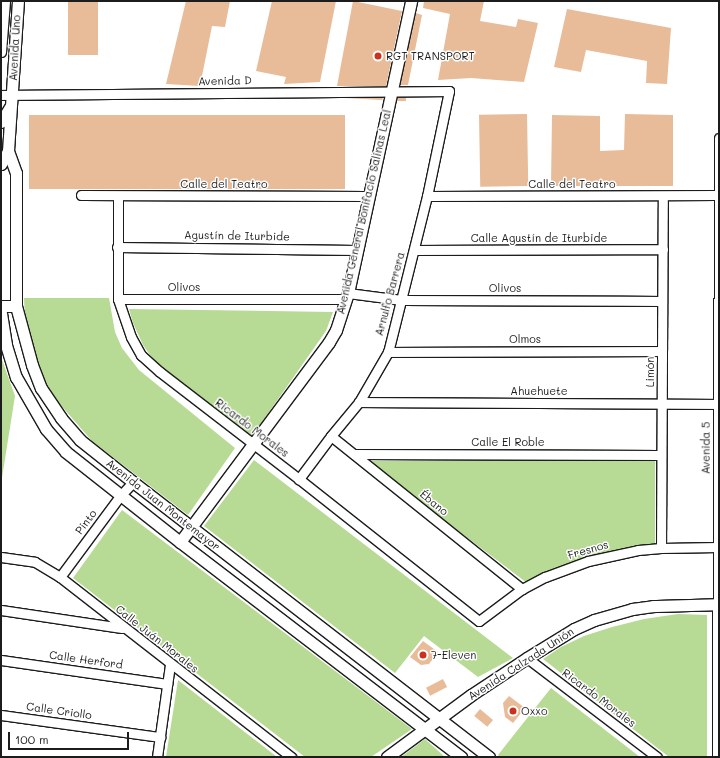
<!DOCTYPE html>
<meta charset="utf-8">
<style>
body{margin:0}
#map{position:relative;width:720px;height:758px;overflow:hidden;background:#fff;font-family:Mali,sans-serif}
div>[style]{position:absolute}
.green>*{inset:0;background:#b7db95}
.building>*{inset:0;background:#e8bc98;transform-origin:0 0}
.roads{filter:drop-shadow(1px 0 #1c1c1c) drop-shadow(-1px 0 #1c1c1c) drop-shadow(0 1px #1c1c1c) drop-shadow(0 -1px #1c1c1c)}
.minor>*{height:9px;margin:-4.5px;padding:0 4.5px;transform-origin:4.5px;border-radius:4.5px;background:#fff}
.tertiary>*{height:11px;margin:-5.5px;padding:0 5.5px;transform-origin:5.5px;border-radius:5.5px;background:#fff}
.dots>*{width:11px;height:11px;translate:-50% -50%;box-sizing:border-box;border:2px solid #fff;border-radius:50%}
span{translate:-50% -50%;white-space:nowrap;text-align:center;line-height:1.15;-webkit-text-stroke:3px #fff;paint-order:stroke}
.street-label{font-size:11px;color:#1c1c1c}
.poi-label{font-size:11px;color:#1c1c1c}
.left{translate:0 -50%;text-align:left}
.frame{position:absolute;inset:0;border:2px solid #1c1c1c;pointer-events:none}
.scale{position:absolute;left:8px;top:732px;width:121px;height:18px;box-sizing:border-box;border:2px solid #1c1c1c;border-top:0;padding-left:5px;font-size:12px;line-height:14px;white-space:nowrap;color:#1c1c1c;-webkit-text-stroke:3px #fff;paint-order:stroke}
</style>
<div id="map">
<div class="green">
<div style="clip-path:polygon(24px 298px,109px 298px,115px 332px,122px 348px,139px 370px,235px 448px,188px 515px,92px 441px,58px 402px,45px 381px,35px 354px,25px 318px)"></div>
<div style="clip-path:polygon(129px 309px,333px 312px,326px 331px,252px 436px,154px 361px,143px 345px,133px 323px)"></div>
<div style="clip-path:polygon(1px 357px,15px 396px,1px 484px)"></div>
<div style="clip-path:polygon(655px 459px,655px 544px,616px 551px,527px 583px,366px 461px)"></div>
<div style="clip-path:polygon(254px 460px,513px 658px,478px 677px,424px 636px,395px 673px,204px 526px)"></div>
<div style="clip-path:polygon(122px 510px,412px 729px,371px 757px,305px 757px,73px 578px)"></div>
<div style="clip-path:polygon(678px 614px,707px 615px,707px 757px,669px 757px,543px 659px,561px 647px,584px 636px,612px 627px,644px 619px)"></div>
<div style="clip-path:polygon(178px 680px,277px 757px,166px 757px)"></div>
<div style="clip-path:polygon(551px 688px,640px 757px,500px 757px,498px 755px)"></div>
<div style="clip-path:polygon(425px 739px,445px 757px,401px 757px)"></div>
</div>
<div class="building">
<div style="left:68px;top:1px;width:30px;height:54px"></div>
<div style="clip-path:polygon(186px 1px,230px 1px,225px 27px,212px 26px,200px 86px,166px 84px)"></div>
<div style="clip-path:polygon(272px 1px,336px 1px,320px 82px,284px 84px,286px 77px,256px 71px)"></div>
<div style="clip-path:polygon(353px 1px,402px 11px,386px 86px,337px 86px)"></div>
<div style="clip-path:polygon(424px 1px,484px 1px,480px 21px,516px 27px,518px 19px,538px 23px,524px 82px,471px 78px,438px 80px,450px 14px,423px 8px)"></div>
<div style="clip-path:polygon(567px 9px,671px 28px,667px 84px,646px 83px,647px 61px,586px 50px,581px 72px,554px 67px)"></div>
<div style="clip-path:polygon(416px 13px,422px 15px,408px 85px,400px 85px)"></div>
<div style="left:397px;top:97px;width:9px;height:4px"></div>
<div style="clip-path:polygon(344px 98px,383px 98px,382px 100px)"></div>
<div style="left:527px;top:114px;width:72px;height:48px;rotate:89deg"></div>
<div style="clip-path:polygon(625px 114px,673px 115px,673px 186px,551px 186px,552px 115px,600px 116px,600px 151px,624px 150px)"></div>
<div style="left:345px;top:115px;width:74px;height:316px;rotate:90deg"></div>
<div style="clip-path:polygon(423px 641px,438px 652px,429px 664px,421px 665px,410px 657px)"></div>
<div style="left:443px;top:679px;width:9px;height:19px;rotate:63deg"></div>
<div style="clip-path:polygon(509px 696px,525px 708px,513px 723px,505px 717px,503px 703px)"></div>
<div style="left:480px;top:709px;width:17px;height:9px;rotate:40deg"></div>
</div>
<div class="roads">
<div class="minor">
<div style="left:1px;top:52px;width:51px;rotate:-85.5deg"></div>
<div style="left:1px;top:95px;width:448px;rotate:-0.5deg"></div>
<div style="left:449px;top:91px;width:107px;rotate:101.8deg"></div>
<div style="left:427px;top:196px;width:161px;rotate:104deg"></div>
<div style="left:388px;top:352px;width:58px;rotate:120.1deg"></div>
<div style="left:359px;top:402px;width:44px;rotate:129.5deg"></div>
<div style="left:331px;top:436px;width:54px;rotate:126.7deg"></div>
<div style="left:81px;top:195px;width:286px;rotate:0.2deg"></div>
<div style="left:118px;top:196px;width:103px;rotate:90deg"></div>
<div style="left:118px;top:299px;width:40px;rotate:71.1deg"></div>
<div style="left:131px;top:337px;width:21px;rotate:61deg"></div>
<div style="left:141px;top:355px;width:25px;rotate:42deg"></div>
<div style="left:160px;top:372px;width:175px;rotate:37.6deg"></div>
<div style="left:299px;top:479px;width:229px;rotate:38.3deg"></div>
<div style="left:479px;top:621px;width:54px;rotate:-36.7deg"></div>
<div style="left:522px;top:589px;width:26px;rotate:-28deg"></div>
<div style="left:545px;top:577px;width:46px;rotate:-20.4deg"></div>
<div style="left:588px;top:561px;width:51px;rotate:-12.4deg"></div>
<div style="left:638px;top:550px;width:23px;rotate:-5deg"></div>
<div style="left:661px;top:548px;width:57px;rotate:-1deg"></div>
<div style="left:427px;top:196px;width:291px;rotate:-0.2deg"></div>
<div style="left:117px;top:247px;width:239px;rotate:0.7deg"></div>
<div style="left:414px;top:250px;width:249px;rotate:-0.2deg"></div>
<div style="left:348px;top:293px;width:54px;rotate:7.4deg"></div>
<div style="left:402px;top:300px;width:260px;rotate:0.2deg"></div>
<div style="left:118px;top:299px;width:227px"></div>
<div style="left:388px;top:352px;width:274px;rotate:-0.2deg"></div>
<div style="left:359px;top:402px;width:359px;rotate:0.3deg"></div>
<div style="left:331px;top:436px;width:245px;rotate:38.7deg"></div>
<div style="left:354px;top:454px;width:307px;rotate:0.2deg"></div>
<div style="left:661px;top:548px;width:352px;rotate:-89.7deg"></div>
<div style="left:1px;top:557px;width:34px;rotate:8deg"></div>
<div style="left:35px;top:562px;width:29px;rotate:31deg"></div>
<div style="left:60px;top:577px;width:293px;rotate:37.9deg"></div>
<div style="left:60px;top:577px;width:101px;rotate:-53.5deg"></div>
<div style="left:120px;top:496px;width:19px;rotate:-47deg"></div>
<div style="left:1px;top:610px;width:122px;rotate:8.5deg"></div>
<div style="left:527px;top:658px;width:163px;rotate:37.3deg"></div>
<div style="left:1px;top:660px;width:168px;rotate:8.2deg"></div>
<div style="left:1px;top:715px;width:161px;rotate:7.9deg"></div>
<div style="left:157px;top:757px;width:94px;rotate:-82deg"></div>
<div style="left:717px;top:757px;width:619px;rotate:-89.81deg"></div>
</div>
<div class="tertiary">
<div style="left:1px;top:122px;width:17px;rotate:-59deg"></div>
<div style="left:8px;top:151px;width:23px;rotate:70deg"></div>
<div style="left:16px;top:173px;width:133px;rotate:90deg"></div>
<div style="left:16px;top:306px;width:61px;rotate:74.8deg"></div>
<div style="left:32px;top:365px;width:25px;rotate:69deg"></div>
<div style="left:41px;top:388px;width:36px;rotate:56deg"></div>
<div style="left:61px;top:418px;width:29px;rotate:49deg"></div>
<div style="left:80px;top:440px;width:68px;rotate:38.4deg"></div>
<div style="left:133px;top:482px;width:450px;rotate:37.7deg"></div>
<div style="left:1px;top:164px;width:15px;rotate:-62deg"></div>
<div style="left:8px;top:151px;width:150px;rotate:-86.2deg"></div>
<div style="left:1px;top:306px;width:15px"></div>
<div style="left:1px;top:313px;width:32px;rotate:81deg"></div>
<div style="left:6px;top:345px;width:34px;rotate:73deg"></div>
<div style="left:16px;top:377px;width:60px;rotate:60deg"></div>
<div style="left:46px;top:429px;width:30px;rotate:49deg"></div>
<div style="left:66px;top:452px;width:145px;rotate:38.3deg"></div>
<div style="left:180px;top:542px;width:354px;rotate:37.4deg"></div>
<div style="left:180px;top:542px;width:249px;rotate:-53.3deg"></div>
<div style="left:329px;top:342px;width:14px;rotate:-60deg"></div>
<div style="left:336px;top:330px;width:39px;rotate:-72deg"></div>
<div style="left:348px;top:293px;width:299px;rotate:-77.8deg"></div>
<div style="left:387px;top:757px;width:104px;rotate:-36.4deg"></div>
<div style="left:471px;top:695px;width:67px;rotate:-33.5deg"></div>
<div style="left:527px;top:658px;width:55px;rotate:-31.7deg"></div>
<div style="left:574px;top:629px;width:22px;rotate:-24deg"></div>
<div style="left:594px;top:620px;width:40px;rotate:-16deg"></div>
<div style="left:632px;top:609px;width:21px;rotate:-8deg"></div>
<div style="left:653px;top:606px;width:66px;rotate:-1.7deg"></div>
</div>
</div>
<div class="dots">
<div style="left:378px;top:56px;background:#c8321e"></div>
<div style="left:423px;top:655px;background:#c8321e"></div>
<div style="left:513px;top:711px;background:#c8321e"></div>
</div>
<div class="street-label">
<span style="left:15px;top:48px;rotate:-87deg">Avenida Uno</span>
<span style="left:225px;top:81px;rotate:-1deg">Avenida D</span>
<span style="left:224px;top:184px">Calle del Teatro</span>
<span style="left:572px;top:184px">Calle del Teatro</span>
<span style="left:364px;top:212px;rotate:-77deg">Avenida General Bonifacio Salinas Leal</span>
<span style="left:237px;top:236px;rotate:1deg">Agustín de Iturbide</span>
<span style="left:539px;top:238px">Calle Agustín de Iturbide</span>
<span style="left:184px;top:287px">Olivos</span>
<span style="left:505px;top:288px">Olivos</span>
<span style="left:390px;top:294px;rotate:-75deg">Arnulfo Barrera</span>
<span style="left:525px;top:339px">Olmos</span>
<span style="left:650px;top:372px;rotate:-90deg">Limón</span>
<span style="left:539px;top:391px">Ahuehuete</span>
<span style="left:252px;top:428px;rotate:37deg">Ricardo Morales</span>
<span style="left:508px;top:442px">Calle El Roble</span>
<span style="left:706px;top:448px;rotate:-90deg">Avenida 5</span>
<span style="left:434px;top:503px;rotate:39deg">Ébano</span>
<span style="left:163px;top:505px;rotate:38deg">Avenida Juan Montemayor</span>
<span style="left:86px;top:522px;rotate:-53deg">Pinto</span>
<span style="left:588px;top:550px;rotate:-16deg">Fresnos</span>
<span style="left:157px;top:639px;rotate:38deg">Calle Juán Morales</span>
<span style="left:86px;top:660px;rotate:8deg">Calle Herford</span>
<span style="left:521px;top:664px;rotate:-33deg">Avenida Calzada Unión</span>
<span style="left:599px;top:698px;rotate:37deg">Ricardo Morales</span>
<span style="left:59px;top:711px;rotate:8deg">Calle Criollo</span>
</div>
<div class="poi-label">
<span class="left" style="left:386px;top:56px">RGT TRANSPORT</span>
<span class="left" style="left:431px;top:655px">7-Eleven</span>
<span class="left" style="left:521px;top:711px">Oxxo</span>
</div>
<div class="frame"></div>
<div class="scale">100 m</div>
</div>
